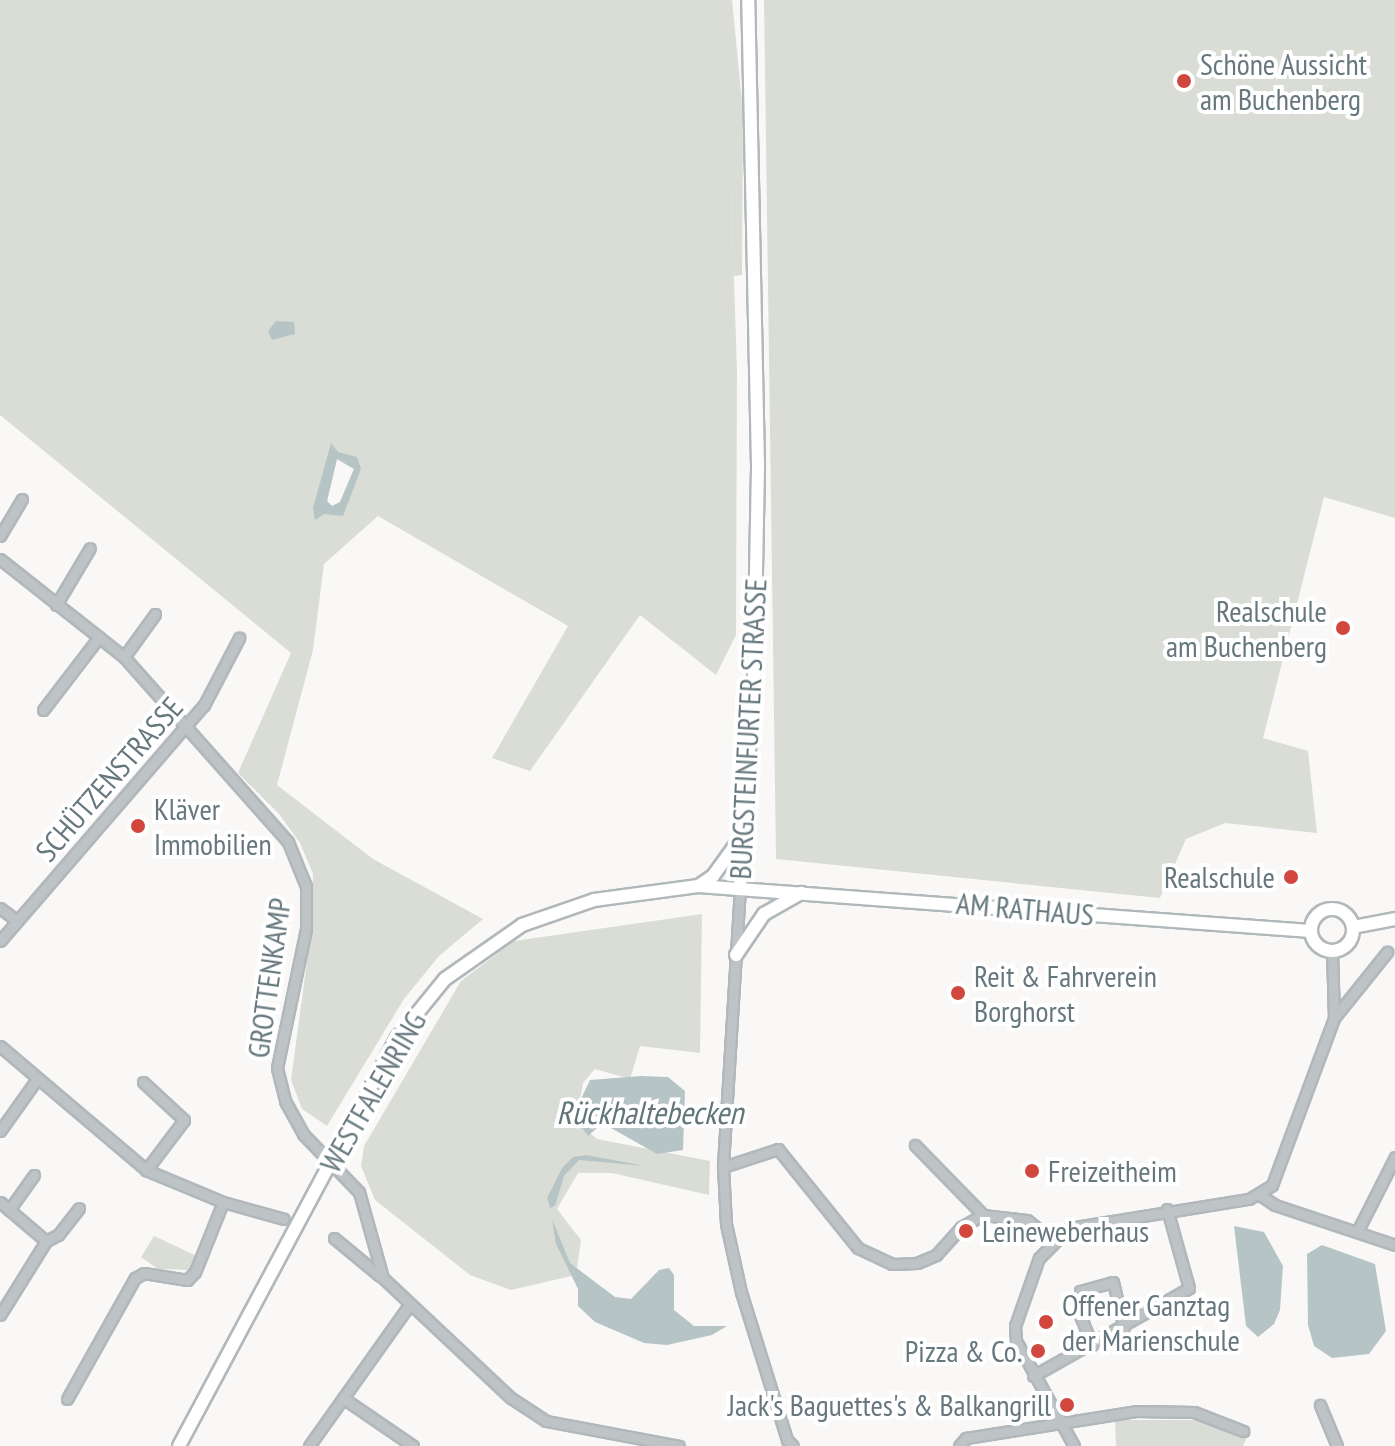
<!DOCTYPE html>
<meta charset="utf-8">
<style>
body{margin:0}
#map{position:relative;width:1395px;height:1446px;overflow:hidden;background:#f9f8f7;font-family:"PT Sans Narrow",sans-serif}
div>[style]{position:absolute}
.green>*{inset:0;background:#daddd6}
.water>*{inset:0;background:#b7c4c6}
.roads{filter:drop-shadow(2px 0 #b1b8bb) drop-shadow(-2px 0 #b1b8bb) drop-shadow(0 2px #b1b8bb) drop-shadow(0 -2px #b1b8bb)}
.minor>*{height:9px;margin:-4.5px;padding:0 4.5px;transform-origin:4.5px;border-radius:4.5px;background:#bec4c6}
.secondary>*{height:12px;margin:-6px;padding:0 6px;transform-origin:6px;border-radius:6px;background:#fff}
.secondary>.ring{margin:-6px;padding:0;box-sizing:content-box;background:none;border:12px solid #fff;border-radius:50%}
.dots>*{width:22px;height:22px;translate:-50% -50%;box-sizing:border-box;border:4px solid #fff;border-radius:50%}
span{translate:-50% -50%;white-space:nowrap;text-align:center;line-height:1.15;-webkit-text-stroke:8px #fff;paint-order:stroke}
.poi-label{font-size:30px;color:#66787e}
.left{translate:0 -50%;text-align:left}
.right{translate:-100% -50%;text-align:right}
.street-label{font-size:30px;color:#66787e}
.water-label{font-size:32px;color:#617678;font-style:italic}
</style>
<div id="map">
<div class="green">
<div style="clip-path:polygon(evenodd,0 0,732px 0,743px 112px,742px 275px,734px 276px,728px 99px,737px 371px,736px 635px,716px 675px,640px 615px,530px 771px,492px 758px,568px 626px,378px 516px,324px 564px,313px 650px,277px 785px,373px 859px,483px 919px,439px 956px,404px 999px,327px 1126px,302px 1109px,291px 1080px,313px 917px,313px 874px,300px 843px,279px 814px,238px 773px,291px 653px,0 415px,0 0,337px 459px,354px 469px,340px 502px,332px 506px,327px 501px,337px 459px)"></div>
<div style="clip-path:polygon(764px 0,1395px 0,1395px 518px,1324px 497px,1263px 738px,1308px 751px,1317px 833px,1225px 823px,1186px 839px,1160px 898px,776px 859px)"></div>
<div style="clip-path:polygon(702px 914px,700px 1053px,640px 1046px,630px 1079px,595px 1069px,583px 1083px,576px 1121px,597px 1139px,710px 1161px,709px 1195px,612px 1173px,578px 1173px,557px 1209px,581px 1240px,576px 1275px,511px 1290px,470px 1275px,375px 1200px,361px 1166px,364px 1146px,461px 981px,514px 941px)"></div>
<div style="clip-path:polygon(154px 1236px,197px 1256px,190px 1270px,158px 1269px,141px 1257px)"></div>
<div style="clip-path:polygon(1198px 1415px,1247px 1437px,1243px 1446px,1116px 1446px,1115px 1420px,1196px 1420px)"></div>
</div>
<div class="water">
<div style="clip-path:polygon(276px 321px,294px 322px,295px 334px,272px 340px,268px 331px)"></div>
<div style="clip-path:polygon(evenodd,331px 443px,338px 452px,357px 457px,361px 469px,343px 516px,324px 514px,315px 520px,313px 508px,331px 443px,337px 459px,354px 469px,340px 502px,332px 506px,327px 501px,337px 459px)"></div>
<div style="clip-path:polygon(641px 1076px,668px 1077px,685px 1091px,683px 1150px,657px 1154px,611px 1128px,598px 1127px,588px 1136px,583px 1129px,579px 1103px,590px 1080px)"></div>
<div style="clip-path:polygon(586px 1155px,645px 1166px,579px 1160px,564px 1176px,555px 1206px,550px 1208px,547px 1198px,562px 1168px,573px 1157px)"></div>
<div style="clip-path:polygon(552px 1219px,570px 1263px,615px 1297px,631px 1299px,659px 1270px,669px 1268px,674px 1275px,674px 1310px,694px 1326px,727px 1326px,712px 1335px,667px 1345px,644px 1343px,595px 1322px,578px 1306px,578px 1289px,556px 1244px)"></div>
<div style="clip-path:polygon(1234px 1226px,1264px 1232px,1283px 1266px,1280px 1310px,1274px 1324px,1258px 1337px,1246px 1326px)"></div>
<div style="clip-path:polygon(1322px 1245px,1375px 1264px,1386px 1331px,1369px 1354px,1332px 1358px,1314px 1346px,1308px 1325px,1307px 1254px)"></div>
</div>
<div class="roads">
<div class="minor">
<div style="left:0;top:536px;width:43px;rotate:-59.3deg"></div>
<div style="left:0;top:559px;width:158px;rotate:38.3deg"></div>
<div style="left:124px;top:657px;width:247px;rotate:48.4deg"></div>
<div style="left:288px;top:842px;width:48px;rotate:67.8deg"></div>
<div style="left:306px;top:886px;width:43px;rotate:90deg"></div>
<div style="left:306px;top:929px;width:142px;rotate:101.8deg"></div>
<div style="left:277px;top:1068px;width:34px;rotate:76deg"></div>
<div style="left:285px;top:1101px;width:38px;rotate:61deg"></div>
<div style="left:303px;top:1134px;width:81px;rotate:46deg"></div>
<div style="left:359px;top:1192px;width:89px;rotate:74.4deg"></div>
<div style="left:383px;top:1278px;width:175px;rotate:43.2deg"></div>
<div style="left:511px;top:1398px;width:42px;rotate:33.3deg"></div>
<div style="left:546px;top:1421px;width:135px;rotate:10.6deg"></div>
<div style="left:56px;top:605px;width:66px;rotate:-59.2deg"></div>
<div style="left:124px;top:657px;width:53px;rotate:-54.2deg"></div>
<div style="left:43px;top:710px;width:92px;rotate:-52.5deg"></div>
<div style="left:740px;top:887px;width:281px;rotate:93.5deg"></div>
<div style="left:723px;top:1167px;width:57px;rotate:87deg"></div>
<div style="left:726px;top:1224px;width:70px;rotate:77.6deg"></div>
<div style="left:741px;top:1292px;width:155px;rotate:72.7deg"></div>
<div style="left:787px;top:1440px;width:8px;rotate:45deg"></div>
<div style="left:0;top:908px;width:21px;rotate:37deg"></div>
<div style="left:0;top:941px;width:312px;rotate:-49.2deg"></div>
<div style="left:204px;top:705px;width:76px;rotate:-62.4deg"></div>
<div style="left:1334px;top:1018px;width:85px;rotate:-51.2deg"></div>
<div style="left:0;top:1046px;width:192px;rotate:40.3deg"></div>
<div style="left:146px;top:1170px;width:83px;rotate:22.6deg"></div>
<div style="left:223px;top:1202px;width:63px;rotate:15.6deg"></div>
<div style="left:143px;top:1082px;width:56px;rotate:42.8deg"></div>
<div style="left:184px;top:1120px;width:63px;rotate:127.2deg"></div>
<div style="left:0;top:1131px;width:64px;rotate:-54.6deg"></div>
<div style="left:915px;top:1145px;width:98px;rotate:45.8deg"></div>
<div style="left:723px;top:1167px;width:58px;rotate:-18.1deg"></div>
<div style="left:778px;top:1149px;width:127px;rotate:51.1deg"></div>
<div style="left:858px;top:1248px;width:38px;rotate:25deg"></div>
<div style="left:892px;top:1264px;width:25px;rotate:-2deg"></div>
<div style="left:917px;top:1263px;width:21px;rotate:-23deg"></div>
<div style="left:936px;top:1255px;width:38px;rotate:-48deg"></div>
<div style="left:961px;top:1227px;width:25px;rotate:-29deg"></div>
<div style="left:983px;top:1215px;width:44px;rotate:6.5deg"></div>
<div style="left:1027px;top:1220px;width:32px;rotate:39deg"></div>
<div style="left:1260px;top:1195px;width:18px;rotate:34deg"></div>
<div style="left:1275px;top:1205px;width:126px;rotate:18.4deg"></div>
<div style="left:0;top:1202px;width:60px;rotate:40.3deg"></div>
<div style="left:46px;top:1241px;width:87px;rotate:121.9deg"></div>
<div style="left:9px;top:1210px;width:43px;rotate:-54.5deg"></div>
<div style="left:1357px;top:1232px;width:84px;rotate:-63.1deg"></div>
<div style="left:334px;top:1238px;width:60px;rotate:39.6deg"></div>
<div style="left:46px;top:1241px;width:13px;rotate:-27deg"></div>
<div style="left:58px;top:1235px;width:34px;rotate:-52deg"></div>
<div style="left:1092px;top:1345px;width:37px;rotate:-112deg"></div>
<div style="left:1078px;top:1311px;width:20px;rotate:-84deg"></div>
<div style="left:1080px;top:1291px;width:34px;rotate:-15deg"></div>
<div style="left:1113px;top:1282px;width:47px;rotate:76.6deg"></div>
<div style="left:1033px;top:1376px;width:179px;rotate:-29.4deg"></div>
<div style="left:1189px;top:1288px;width:82px;rotate:-105.6deg"></div>
<div style="left:343px;top:1398px;width:85px;rotate:34.4deg"></div>
<div style="left:67px;top:1399px;width:139px;rotate:-60.7deg"></div>
<div style="left:135px;top:1278px;width:10px;rotate:-29deg"></div>
<div style="left:144px;top:1273px;width:44px;rotate:9.2deg"></div>
<div style="left:187px;top:1280px;width:11px;rotate:-45deg"></div>
<div style="left:195px;top:1272px;width:75px;rotate:-68.2deg"></div>
<div style="left:1320px;top:1405px;width:44px;rotate:67.5deg"></div>
<div style="left:309px;top:1446px;width:174px;rotate:-54.6deg"></div>
<div style="left:959px;top:1446px;width:11px;rotate:-49deg"></div>
<div style="left:966px;top:1438px;width:172px;rotate:-9deg"></div>
<div style="left:1136px;top:1411px;width:58px;rotate:1deg"></div>
<div style="left:1194px;top:1412px;width:53px;rotate:21.2deg"></div>
<div style="left:1074px;top:1446px;width:120px;rotate:-118.9deg"></div>
<div style="left:1016px;top:1341px;width:15px;rotate:-94deg"></div>
<div style="left:1015px;top:1326px;width:72px;rotate:-70.6deg"></div>
<div style="left:1039px;top:1258px;width:42px;rotate:-45deg"></div>
<div style="left:1069px;top:1228px;width:182px;rotate:-9.2deg"></div>
<div style="left:1249px;top:1199px;width:27px;rotate:-31deg"></div>
<div style="left:1272px;top:1185px;width:178px;rotate:-69.6deg"></div>
<div style="left:1334px;top:1018px;width:67px;rotate:-91.7deg"></div>
</div>
<div class="secondary">
<div style="left:700px;top:885px;width:16px;rotate:-35deg"></div>
<div style="left:713px;top:876px;width:49px;rotate:-54.1deg"></div>
<div style="left:740px;top:887px;width:211px;rotate:-86.2deg"></div>
<div style="left:754px;top:676px;width:211px;rotate:-88.9deg"></div>
<div style="left:758px;top:465px;width:465px;rotate:-91.2deg"></div>
<div class="ring" style="left:1311px;top:909px;width:30px;height:30px"></div>
<div style="left:1353px;top:927px;width:43px;rotate:-10.8deg"></div>
<div style="left:736px;top:955px;width:50px;rotate:-55.7deg"></div>
<div style="left:764px;top:914px;width:43px;rotate:-29.6deg"></div>
<div style="left:179px;top:1446px;width:463px;rotate:-61.9deg"></div>
<div style="left:397px;top:1038px;width:76px;rotate:-50.9deg"></div>
<div style="left:445px;top:979px;width:94px;rotate:-35deg"></div>
<div style="left:522px;top:925px;width:76px;rotate:-19.1deg"></div>
<div style="left:594px;top:900px;width:105px;rotate:-7.7deg"></div>
<div style="left:698px;top:886px;width:614px;rotate:4.21deg"></div>
</div>
</div>
<div class="dots">
<div style="left:1184px;top:81px;background:#d1473e"></div>
<div style="left:1343px;top:628px;background:#d1473e"></div>
<div style="left:138px;top:826px;background:#d1473e"></div>
<div style="left:1291px;top:877px;background:#d1473e"></div>
<div style="left:958px;top:993px;background:#d1473e"></div>
<div style="left:1032px;top:1171px;background:#d1473e"></div>
<div style="left:966px;top:1231px;background:#d1473e"></div>
<div style="left:1046px;top:1322px;background:#d1473e"></div>
<div style="left:1038px;top:1351px;background:#d1473e"></div>
<div style="left:1067px;top:1405px;background:#d1473e"></div>
</div>
<div class="poi-label">
<span class="left" style="left:1200px;top:81px">Schöne Aussicht<br>am Buchenberg</span>
<span class="right" style="left:1327px;top:628px">Realschule<br>am Buchenberg</span>
<span class="left" style="left:154px;top:826px">Kläver<br>Immobilien</span>
<span class="right" style="left:1275px;top:877px">Realschule</span>
<span class="left" style="left:974px;top:993px">Reit &amp; Fahrverein<br>Borghorst</span>
<span class="left" style="left:1048px;top:1171px">Freizeitheim</span>
<span class="left" style="left:982px;top:1231px">Leineweberhaus</span>
<span class="left" style="left:1062px;top:1322px">Offener Ganztag<br>der Marienschule</span>
<span class="right" style="left:1022px;top:1351px">Pizza &amp; Co.</span>
<span class="right" style="left:1051px;top:1405px">Jack's Baguettes's &amp; Balkangrill</span>
</div>
<div class="street-label">
<span style="left:748px;top:729px;rotate:-87deg">BURGSTEINFURTER STRASSE</span>
<span style="left:109px;top:779px;rotate:-49deg">SCHÜTZENSTRASSE</span>
<span style="left:1025px;top:909px;rotate:5deg">AM RATHAUS</span>
<span style="left:269px;top:978px;rotate:-82deg">GROTTENKAMP</span>
<span style="left:373px;top:1092px;rotate:-60deg">WESTFALENRING</span>
</div>
<div class="water-label">
<span style="left:650px;top:1112px">Rückhaltebecken</span>
</div>
</div>
